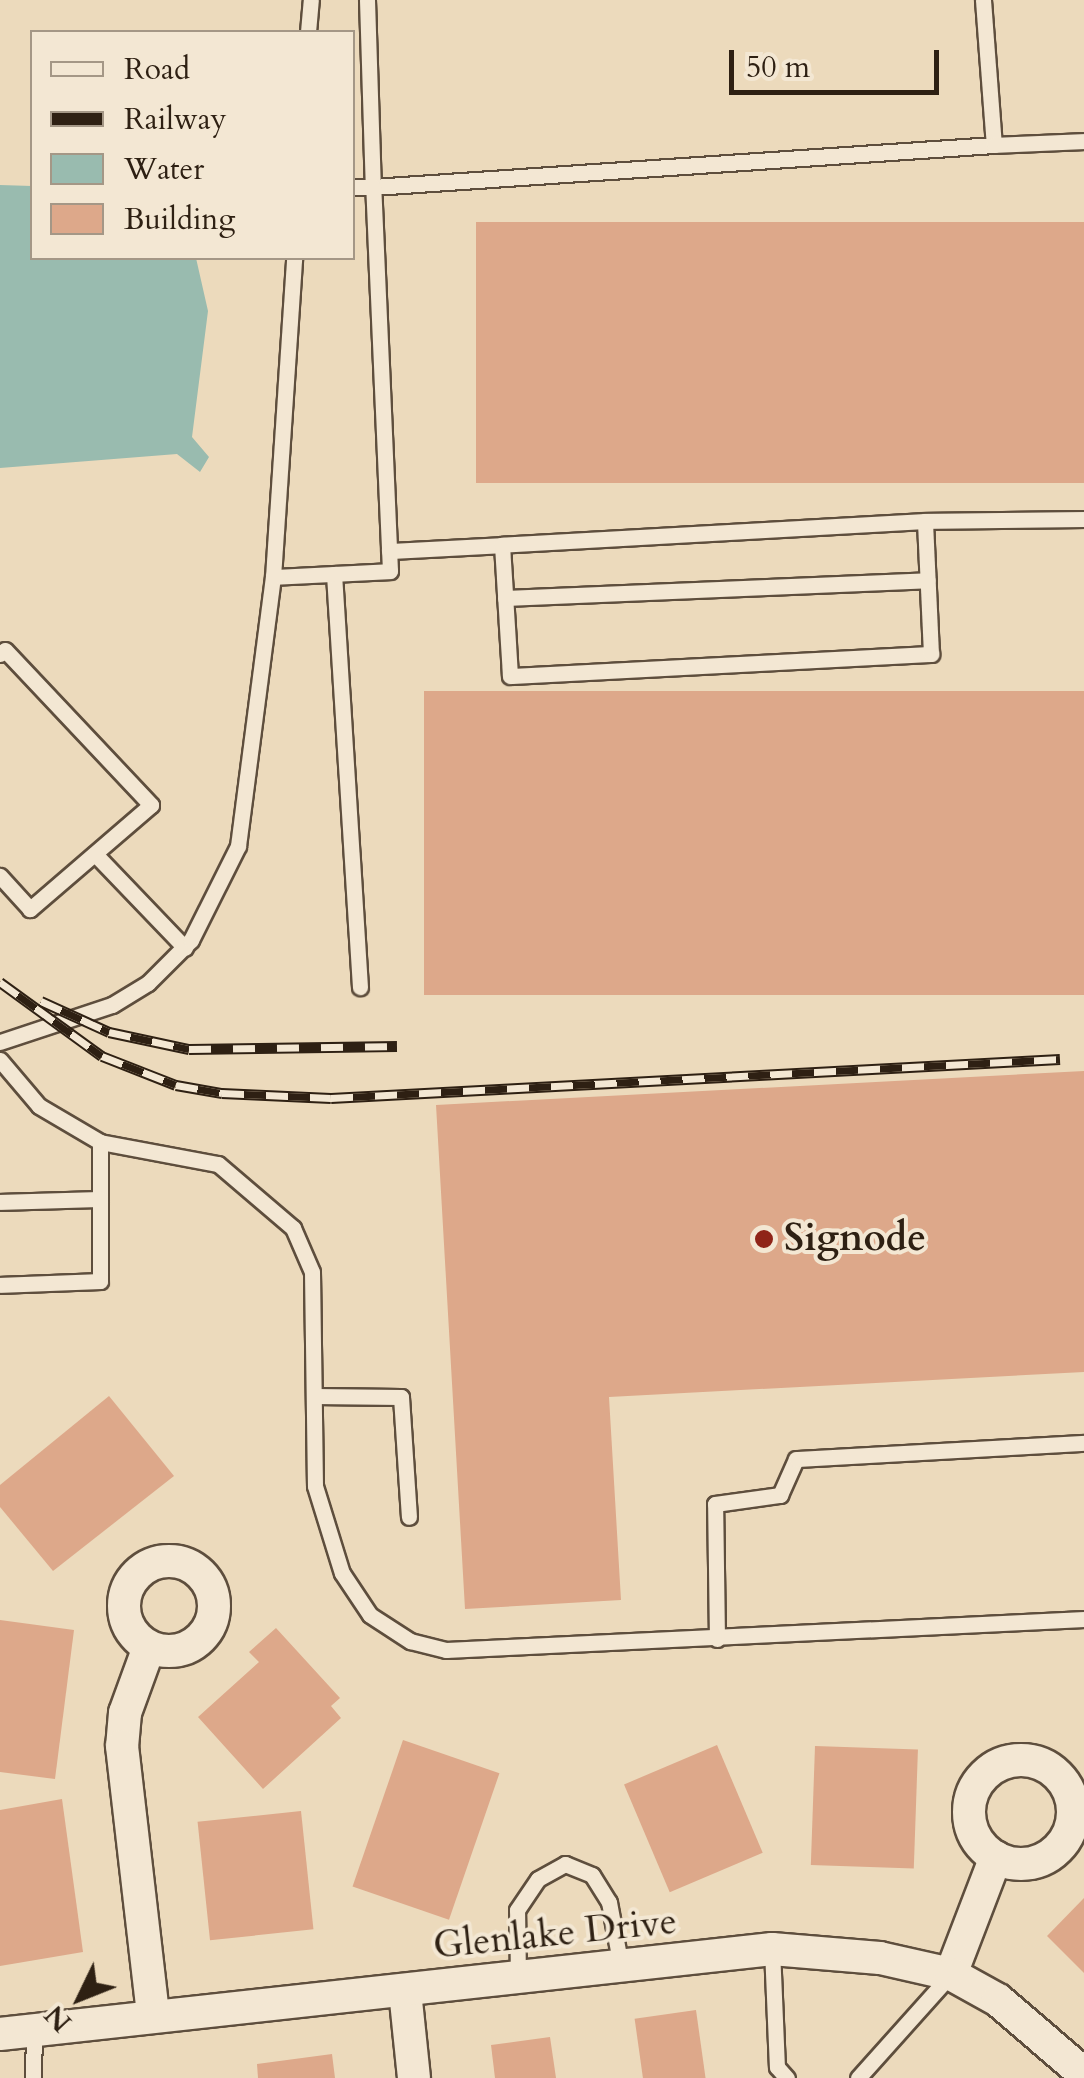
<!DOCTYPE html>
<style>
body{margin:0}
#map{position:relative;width:1084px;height:2078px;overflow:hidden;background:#ecdabc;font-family:Cardo,serif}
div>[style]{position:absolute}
.water>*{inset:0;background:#99bbaf}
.building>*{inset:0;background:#dda88a;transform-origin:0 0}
.roads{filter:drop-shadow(2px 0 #5e4e3d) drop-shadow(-2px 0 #5e4e3d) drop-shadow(0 2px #5e4e3d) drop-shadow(0 -2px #5e4e3d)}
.service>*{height:15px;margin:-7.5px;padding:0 7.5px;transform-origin:7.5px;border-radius:7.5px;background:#f3e7d3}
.minor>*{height:32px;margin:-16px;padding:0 16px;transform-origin:16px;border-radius:16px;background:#f3e7d3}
.minor>.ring{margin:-16px;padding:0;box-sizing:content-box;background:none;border:32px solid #f3e7d3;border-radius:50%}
.rail>*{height:11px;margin-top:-5.5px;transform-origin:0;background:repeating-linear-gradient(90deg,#f3e7d3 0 22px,#2e2013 0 44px);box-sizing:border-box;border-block:2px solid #2e2013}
.dots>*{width:28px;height:28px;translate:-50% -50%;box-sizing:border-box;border:5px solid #f3e7d3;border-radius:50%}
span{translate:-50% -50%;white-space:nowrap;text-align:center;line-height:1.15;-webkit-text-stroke:8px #f3e7d3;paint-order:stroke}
.poi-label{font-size:38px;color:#2e2013;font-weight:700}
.left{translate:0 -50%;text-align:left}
.street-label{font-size:38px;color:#2e2013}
.legend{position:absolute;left:30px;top:30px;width:325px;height:230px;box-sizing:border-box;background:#f3e7d3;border:2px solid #a49786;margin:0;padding:12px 18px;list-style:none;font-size:30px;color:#2e2013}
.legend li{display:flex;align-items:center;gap:20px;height:50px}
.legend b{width:50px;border:2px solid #a49786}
.north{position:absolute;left:30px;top:1948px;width:100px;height:100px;-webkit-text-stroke:8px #f3e7d3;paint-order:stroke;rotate:227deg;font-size:28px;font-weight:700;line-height:40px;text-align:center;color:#2e2013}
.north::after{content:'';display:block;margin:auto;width:35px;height:45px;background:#2e2013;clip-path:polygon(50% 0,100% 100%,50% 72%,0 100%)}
.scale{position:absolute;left:729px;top:50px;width:210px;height:45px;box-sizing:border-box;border:5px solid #2e2013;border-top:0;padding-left:12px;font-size:30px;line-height:35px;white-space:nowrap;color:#2e2013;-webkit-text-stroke:8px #f3e7d3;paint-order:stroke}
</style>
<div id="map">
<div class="water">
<div style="clip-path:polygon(0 185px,32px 186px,32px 258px,196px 258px,208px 311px,192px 437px,209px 457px,200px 472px,177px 454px,0 468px)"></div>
</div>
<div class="building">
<div style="left:1084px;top:222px;width:261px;height:608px;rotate:90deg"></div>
<div style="left:1084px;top:691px;width:304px;height:660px;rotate:90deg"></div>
<div style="clip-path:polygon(1084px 1071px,1084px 1372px,609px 1397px,621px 1600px,465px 1609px,436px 1105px)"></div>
<div style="clip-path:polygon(109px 1396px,174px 1476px,53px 1571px,0 1507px,0 1485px)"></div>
<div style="clip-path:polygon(0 1620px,74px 1630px,55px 1779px,0 1772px)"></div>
<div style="clip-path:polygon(276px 1628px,340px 1698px,331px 1706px,341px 1718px,263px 1789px,198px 1717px,259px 1662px,249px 1652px)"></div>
<div style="left:403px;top:1740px;width:102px;height:155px;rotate:19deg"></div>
<div style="left:717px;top:1745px;width:117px;height:101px;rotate:67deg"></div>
<div style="left:815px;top:1746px;width:103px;height:119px;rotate:2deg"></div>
<div style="clip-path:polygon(62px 1799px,83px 1952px,0 1966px,0 1810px)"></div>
<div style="left:301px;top:1811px;width:119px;height:104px;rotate:84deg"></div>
<div style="clip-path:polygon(1084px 1898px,1084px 1973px,1047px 1936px)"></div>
<div style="left:696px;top:2010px;width:69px;height:62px;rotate:82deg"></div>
<div style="clip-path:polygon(550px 2037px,556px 2078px,495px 2078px,491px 2045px)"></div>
<div style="clip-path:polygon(332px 2054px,335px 2078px,258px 2078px,257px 2064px)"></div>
</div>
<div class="roads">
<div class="service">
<div style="left:367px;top:0;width:187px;rotate:88.2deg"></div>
<div style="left:373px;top:187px;width:622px;rotate:-3.87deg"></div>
<div style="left:983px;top:0;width:145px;rotate:85.7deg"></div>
<div style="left:994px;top:145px;width:90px;rotate:-2.5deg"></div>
<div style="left:308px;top:32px;width:32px;rotate:-85deg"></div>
<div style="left:925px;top:521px;width:159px;rotate:-0.7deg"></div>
<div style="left:389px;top:551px;width:113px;rotate:-3deg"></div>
<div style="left:502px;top:545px;width:131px;rotate:86.5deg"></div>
<div style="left:510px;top:676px;width:422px;rotate:-3deg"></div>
<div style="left:931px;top:654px;width:133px;rotate:-92.6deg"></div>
<div style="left:925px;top:521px;width:424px;rotate:176.8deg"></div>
<div style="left:334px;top:574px;width:414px;rotate:86.4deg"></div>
<div style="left:273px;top:577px;width:117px;rotate:-2.9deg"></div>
<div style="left:390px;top:571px;width:384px;rotate:-92.5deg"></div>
<div style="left:373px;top:187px;width:21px;rotate:180deg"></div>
<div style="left:505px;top:598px;width:423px;rotate:-2.4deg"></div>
<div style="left:0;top:654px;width:6px;rotate:-39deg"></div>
<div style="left:5px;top:650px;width:213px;rotate:46.7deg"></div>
<div style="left:151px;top:805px;width:160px;rotate:139.3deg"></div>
<div style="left:30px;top:909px;width:45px;rotate:-132.3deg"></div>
<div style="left:95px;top:854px;width:130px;rotate:46.2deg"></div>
<div style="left:0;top:1042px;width:118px;rotate:-18.3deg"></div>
<div style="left:112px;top:1005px;width:42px;rotate:-31.4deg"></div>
<div style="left:148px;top:983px;width:61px;rotate:-45deg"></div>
<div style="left:191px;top:940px;width:105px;rotate:-63.4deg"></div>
<div style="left:238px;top:846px;width:271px;rotate:-82.6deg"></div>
<div style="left:273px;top:577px;width:320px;rotate:-86.2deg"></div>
<div style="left:0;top:1060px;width:60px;rotate:49.7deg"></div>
<div style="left:39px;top:1106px;width:71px;rotate:30.5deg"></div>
<div style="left:100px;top:1142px;width:139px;rotate:90deg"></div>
<div style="left:100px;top:1281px;width:100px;rotate:177.7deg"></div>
<div style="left:100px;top:1142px;width:120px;rotate:10.6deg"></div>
<div style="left:218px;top:1164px;width:99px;rotate:40.5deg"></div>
<div style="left:293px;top:1228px;width:48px;rotate:66.6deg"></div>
<div style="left:312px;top:1272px;width:214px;rotate:89.2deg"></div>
<div style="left:315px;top:1486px;width:91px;rotate:72.8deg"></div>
<div style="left:342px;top:1573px;width:50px;rotate:56.3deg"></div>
<div style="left:370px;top:1615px;width:48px;rotate:33deg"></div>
<div style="left:410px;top:1641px;width:37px;rotate:14deg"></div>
<div style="left:446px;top:1650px;width:639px;rotate:-2.78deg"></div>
<div style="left:0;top:1202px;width:100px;rotate:-1.7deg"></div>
<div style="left:314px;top:1396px;width:87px;rotate:0.7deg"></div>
<div style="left:401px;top:1397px;width:120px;rotate:86.2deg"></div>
<div style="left:717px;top:1639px;width:135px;rotate:-90.8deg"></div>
<div style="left:715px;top:1504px;width:66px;rotate:-7.9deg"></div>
<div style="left:780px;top:1495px;width:39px;rotate:-66deg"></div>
<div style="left:796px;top:1459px;width:288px;rotate:-3.2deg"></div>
<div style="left:772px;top:1949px;width:118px;rotate:87.6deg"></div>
<div style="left:777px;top:2067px;width:15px;rotate:48deg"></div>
<div style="left:518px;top:1978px;width:68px;rotate:-90.8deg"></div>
<div style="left:517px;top:1910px;width:37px;rotate:-56deg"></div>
<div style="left:538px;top:1879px;width:31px;rotate:-29deg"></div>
<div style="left:565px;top:1864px;width:29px;rotate:22deg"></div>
<div style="left:592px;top:1875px;width:32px;rotate:58deg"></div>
<div style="left:609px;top:1902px;width:66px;rotate:79.5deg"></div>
<div style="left:33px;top:2078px;width:46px;rotate:-88.8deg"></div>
<div style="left:858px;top:2078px;width:140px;rotate:-48.2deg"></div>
</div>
<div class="minor">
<div class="ring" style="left:124px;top:1561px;width:58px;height:58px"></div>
<div style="left:149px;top:1647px;width:70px;rotate:110deg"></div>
<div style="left:125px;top:1713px;width:33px;rotate:95deg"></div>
<div style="left:122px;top:1746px;width:269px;rotate:83.4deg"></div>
<div class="ring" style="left:969px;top:1760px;width:72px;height:72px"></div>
<div style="left:951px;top:1974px;width:125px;rotate:-69deg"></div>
<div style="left:405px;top:1991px;width:87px;rotate:84.1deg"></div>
<div style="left:0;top:2034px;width:777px;rotate:-6.28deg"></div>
<div style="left:772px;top:1949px;width:108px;rotate:4.8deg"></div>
<div style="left:880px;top:1958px;width:73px;rotate:12.7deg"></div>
<div style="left:951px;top:1974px;width:54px;rotate:29deg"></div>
<div style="left:998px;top:2000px;width:113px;rotate:40.7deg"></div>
</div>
</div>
<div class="rail">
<div style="left:0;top:982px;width:126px;rotate:36deg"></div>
<div style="left:102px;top:1056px;width:79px;rotate:21.4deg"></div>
<div style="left:176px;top:1085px;width:47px;rotate:9.9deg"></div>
<div style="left:222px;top:1093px;width:109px;rotate:2.6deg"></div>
<div style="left:331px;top:1098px;width:730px;rotate:-3.06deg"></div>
<div style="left:41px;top:1001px;width:75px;rotate:24.5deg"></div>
<div style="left:109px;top:1032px;width:82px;rotate:12deg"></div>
<div style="left:189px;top:1049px;width:208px;rotate:-0.8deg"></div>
</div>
<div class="dots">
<div style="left:764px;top:1239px;background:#8f2418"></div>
</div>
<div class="poi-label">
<span class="left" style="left:784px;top:1239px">Signode</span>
</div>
<div class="street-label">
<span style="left:555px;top:1934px;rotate:-6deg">Glenlake Drive</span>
</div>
<ul class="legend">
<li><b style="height:12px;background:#f3e7d3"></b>Road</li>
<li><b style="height:12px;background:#2e2013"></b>Railway</li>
<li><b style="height:28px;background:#99bbaf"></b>Water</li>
<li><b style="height:28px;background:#dda88a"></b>Building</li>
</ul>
<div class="north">N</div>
<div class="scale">50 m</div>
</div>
